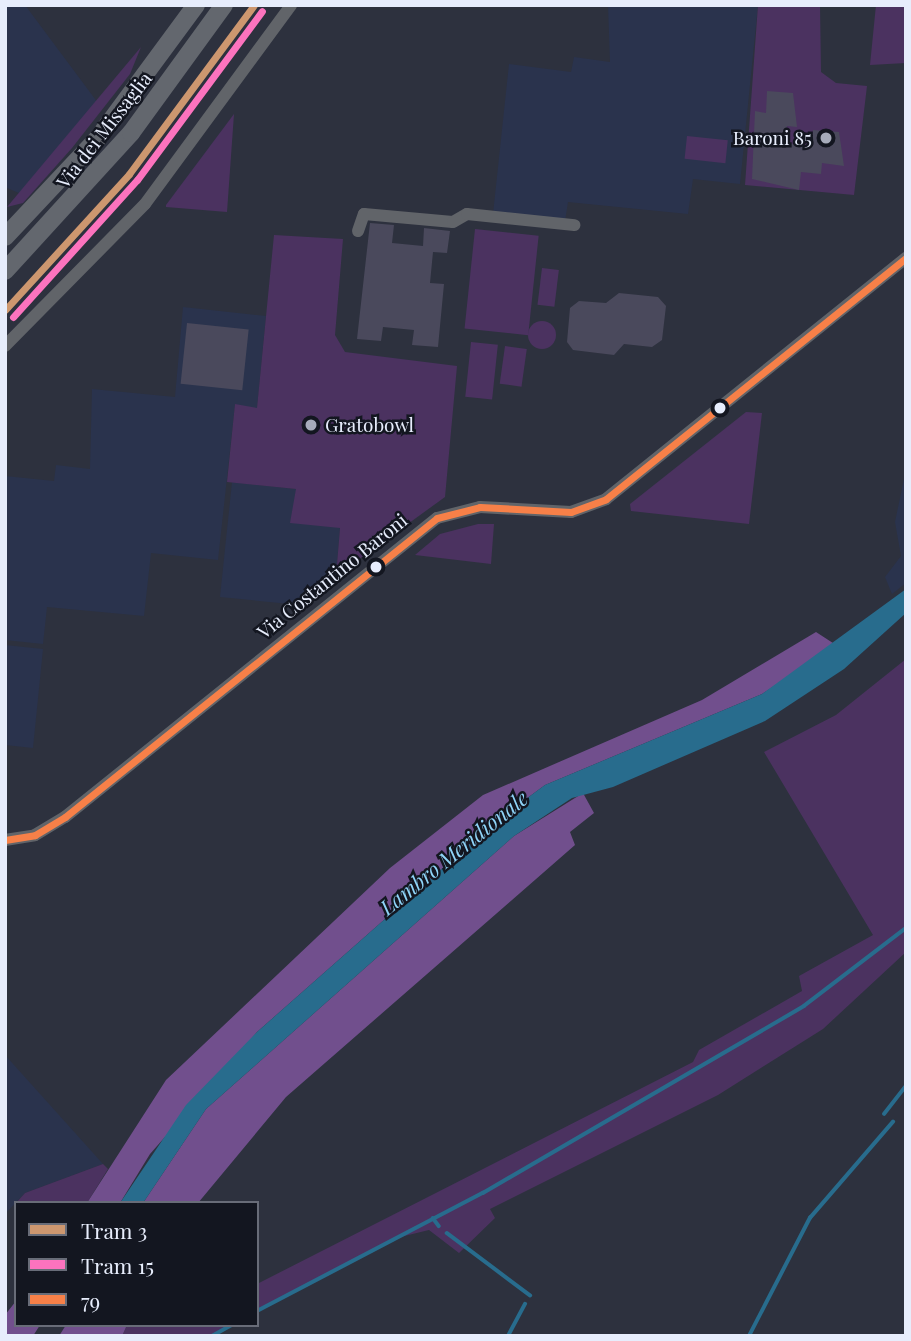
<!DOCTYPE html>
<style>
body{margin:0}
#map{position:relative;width:911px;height:1341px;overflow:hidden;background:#2d313e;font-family:"Playfair Display",serif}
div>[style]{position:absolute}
.built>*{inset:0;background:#2a334d}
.green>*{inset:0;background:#4b3260;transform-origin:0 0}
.round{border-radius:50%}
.forest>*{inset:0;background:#714f8d}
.water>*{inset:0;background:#286c8d}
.stream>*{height:3.5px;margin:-1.75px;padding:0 1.75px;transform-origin:1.75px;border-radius:1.75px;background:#286c8d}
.building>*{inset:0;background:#4a495c;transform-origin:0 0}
.minor>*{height:12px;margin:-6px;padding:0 6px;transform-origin:6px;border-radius:6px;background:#616469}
.secondary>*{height:18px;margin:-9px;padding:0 9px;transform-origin:9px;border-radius:9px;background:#63676e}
.bus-1>*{height:7px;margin:-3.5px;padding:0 3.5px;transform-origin:3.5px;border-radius:3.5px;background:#f78048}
.tram-1>*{height:7px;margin:-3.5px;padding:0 3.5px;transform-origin:3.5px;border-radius:3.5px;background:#cd976f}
.tram-2>*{height:7px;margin:-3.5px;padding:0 3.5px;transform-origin:3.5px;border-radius:3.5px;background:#fc73be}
.dots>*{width:19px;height:19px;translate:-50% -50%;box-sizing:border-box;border:4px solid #131620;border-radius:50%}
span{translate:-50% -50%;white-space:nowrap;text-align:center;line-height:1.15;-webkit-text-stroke:5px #131620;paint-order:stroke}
.street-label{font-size:19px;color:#e7edfc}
.poi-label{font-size:19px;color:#e7edfc}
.right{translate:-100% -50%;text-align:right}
.left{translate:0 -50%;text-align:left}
.water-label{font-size:21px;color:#8fd4f8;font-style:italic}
.frame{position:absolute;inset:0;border:7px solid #e7edfc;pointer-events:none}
.legend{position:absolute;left:14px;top:1201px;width:245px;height:126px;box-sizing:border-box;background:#131620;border:2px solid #686c78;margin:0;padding:9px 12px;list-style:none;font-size:21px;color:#e7edfc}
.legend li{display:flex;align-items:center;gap:14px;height:35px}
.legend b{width:35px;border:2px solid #686c78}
</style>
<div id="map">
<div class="built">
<div style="clip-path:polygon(5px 5px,25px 5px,98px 103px,21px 194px,5px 187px)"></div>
<div style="clip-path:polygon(608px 5px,758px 5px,740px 184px,693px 179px,688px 214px,568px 202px,565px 221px,493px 214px,509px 64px,571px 72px,574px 57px,610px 62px)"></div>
<div style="clip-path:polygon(183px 307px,266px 316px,257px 409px,235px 405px,218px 560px,151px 553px,144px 616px,47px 607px,43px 644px,5px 640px,5px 476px,54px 481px,56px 465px,90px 469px,92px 389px,175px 397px)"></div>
<div style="clip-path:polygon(906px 469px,906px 583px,892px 594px,885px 577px,901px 556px,895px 522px)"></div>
<div style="clip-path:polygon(232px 482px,296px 489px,340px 528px,336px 576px,300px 605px,220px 597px)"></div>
<div style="clip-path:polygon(5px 645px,43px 649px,33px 748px,5px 745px)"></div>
<div style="clip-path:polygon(5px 1055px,103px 1164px,25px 1193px,5px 1214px)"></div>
</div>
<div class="green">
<div style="clip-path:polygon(758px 5px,820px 5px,821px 72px,836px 83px,867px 86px,854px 195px,745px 185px)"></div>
<div style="clip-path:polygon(876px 5px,906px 5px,906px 63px,870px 65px)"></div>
<div style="clip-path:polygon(141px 47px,130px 74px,72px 148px,23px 203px,7px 207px)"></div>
<div style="clip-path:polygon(234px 114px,227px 212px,166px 207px,166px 205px)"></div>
<div style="left:687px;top:136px;width:41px;height:23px;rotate:6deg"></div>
<div style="left:475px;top:229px;width:64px;height:100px;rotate:6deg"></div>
<div style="clip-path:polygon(274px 235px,343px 239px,335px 335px,345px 352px,457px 366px,445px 497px,336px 576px,340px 528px,290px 523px,296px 489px,227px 482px,235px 404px,257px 408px)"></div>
<div style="left:542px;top:268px;width:17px;height:37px;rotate:7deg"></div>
<div class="round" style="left:528px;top:321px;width:28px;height:28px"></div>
<div style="left:471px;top:342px;width:27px;height:55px;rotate:6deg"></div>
<div style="left:505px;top:346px;width:22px;height:38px;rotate:8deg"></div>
<div style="clip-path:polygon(746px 412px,762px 413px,749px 524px,631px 511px,630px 504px)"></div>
<div style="clip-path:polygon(478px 524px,494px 524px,491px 564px,415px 555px,440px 534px)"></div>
<div style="clip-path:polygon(906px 659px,906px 952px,823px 1029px,718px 1095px,490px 1209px,495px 1218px,459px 1253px,429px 1230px,392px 1239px,257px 1311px,257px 1284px,693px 1062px,699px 1050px,802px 991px,799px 976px,873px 935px,764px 752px,836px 715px)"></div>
<div style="clip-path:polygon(103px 1164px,108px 1169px,87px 1203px,16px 1203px,25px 1193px)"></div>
<div style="clip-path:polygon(127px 1325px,232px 1325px,216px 1336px,122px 1336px)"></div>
</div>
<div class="forest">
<div style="clip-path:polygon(816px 632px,836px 645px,762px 694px,545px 785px,496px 821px,257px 1032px,150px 1154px,120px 1203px,87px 1203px,166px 1080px,390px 868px,483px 795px,702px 700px)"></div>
<div style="clip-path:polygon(583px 793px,594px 813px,570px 832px,575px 845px,286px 1097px,198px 1203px,143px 1203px,206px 1109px,514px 836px)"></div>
<div style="clip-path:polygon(16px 1301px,16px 1325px,40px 1325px,33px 1336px,5px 1336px,5px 1315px)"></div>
<div style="clip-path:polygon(66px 1325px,127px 1325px,122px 1336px,59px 1336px)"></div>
</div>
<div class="water">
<div style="clip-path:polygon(906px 589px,906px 613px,844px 669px,765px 721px,613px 787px,572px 798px,514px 836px,206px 1109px,143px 1203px,120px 1203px,186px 1105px,257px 1032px,496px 821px,545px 785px,762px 694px)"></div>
</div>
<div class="stream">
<div style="left:884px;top:1114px;width:36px;rotate:-52deg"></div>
<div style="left:433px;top:1218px;width:10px;rotate:53deg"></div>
<div style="left:447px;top:1233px;width:104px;rotate:36.8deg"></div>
<div style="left:257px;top:1311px;width:255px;rotate:-27.6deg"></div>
<div style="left:483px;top:1193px;width:371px;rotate:-30.2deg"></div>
<div style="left:804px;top:1006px;width:128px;rotate:-37.4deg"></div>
<div style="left:212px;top:1336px;width:23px;rotate:-29deg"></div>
<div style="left:508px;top:1336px;width:36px;rotate:-62deg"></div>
<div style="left:749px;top:1336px;width:133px;rotate:-62.7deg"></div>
<div style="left:810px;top:1218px;width:127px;rotate:-49.2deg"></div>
</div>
<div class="building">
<div style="clip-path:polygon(767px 91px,793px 93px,797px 127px,787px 126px,785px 143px,812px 146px,813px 130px,839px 132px,844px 166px,822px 163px,821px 174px,801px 172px,799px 190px,752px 179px,755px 111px,766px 113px)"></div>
<div style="clip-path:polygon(370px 223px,394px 225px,392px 243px,423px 246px,424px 228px,450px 231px,447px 253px,433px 252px,430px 283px,444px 284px,438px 347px,412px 345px,414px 330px,383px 327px,381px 341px,357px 339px)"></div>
<div style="clip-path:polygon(619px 293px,658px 297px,666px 306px,662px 340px,652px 347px,624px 344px,614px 355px,573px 350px,567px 342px,570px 308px,579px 301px,606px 303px)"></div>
<div style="left:187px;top:323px;width:62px;height:61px;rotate:6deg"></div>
</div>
<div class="minor">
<div style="left:358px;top:231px;width:18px;rotate:-71deg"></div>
<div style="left:364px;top:214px;width:89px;rotate:5.1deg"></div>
<div style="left:453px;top:222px;width:16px;rotate:-30deg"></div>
<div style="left:467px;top:214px;width:108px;rotate:5.9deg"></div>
<div style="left:5px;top:346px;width:199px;rotate:-45.4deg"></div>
<div style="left:145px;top:204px;width:247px;rotate:-53.7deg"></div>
<div style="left:5px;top:840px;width:30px;rotate:-9deg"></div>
<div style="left:35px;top:835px;width:35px;rotate:-31deg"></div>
<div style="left:65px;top:817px;width:477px;rotate:-38.8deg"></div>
<div style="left:437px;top:518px;width:44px;rotate:-14.3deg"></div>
<div style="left:480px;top:507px;width:91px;rotate:3.1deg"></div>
<div style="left:571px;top:512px;width:37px;rotate:-20deg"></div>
<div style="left:606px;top:499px;width:385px;rotate:-38.8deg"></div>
</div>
<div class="secondary">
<div style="left:5px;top:237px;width:136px;rotate:-46.8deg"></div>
<div style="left:98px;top:138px;width:165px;rotate:-53.6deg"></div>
<div style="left:5px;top:271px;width:187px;rotate:-47.6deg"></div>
<div style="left:131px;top:133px;width:158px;rotate:-54deg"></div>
</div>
<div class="bus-1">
<div style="left:5px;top:840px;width:30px;rotate:-9deg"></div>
<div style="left:35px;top:835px;width:35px;rotate:-31deg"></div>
<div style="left:65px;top:817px;width:477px;rotate:-38.8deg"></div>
<div style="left:437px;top:518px;width:44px;rotate:-14.3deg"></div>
<div style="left:480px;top:507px;width:91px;rotate:3.1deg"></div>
<div style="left:571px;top:512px;width:37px;rotate:-20deg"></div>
<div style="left:606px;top:499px;width:385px;rotate:-38.8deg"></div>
</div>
<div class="tram-1">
<div style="left:5px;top:310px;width:184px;rotate:-47.6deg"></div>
<div style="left:129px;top:174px;width:210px;rotate:-53.5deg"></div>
</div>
<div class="tram-2">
<div style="left:13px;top:317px;width:185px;rotate:-47.9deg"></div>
<div style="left:137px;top:180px;width:210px;rotate:-53.5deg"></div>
</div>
<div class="dots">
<div style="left:826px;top:138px;background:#a6abba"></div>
<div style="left:720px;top:408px;background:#e7edfc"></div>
<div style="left:311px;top:425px;background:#a6abba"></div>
<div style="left:376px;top:567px;background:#e7edfc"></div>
</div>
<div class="street-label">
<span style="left:104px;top:130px;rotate:-52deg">Via dei Missaglia</span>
<span style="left:332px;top:576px;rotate:-39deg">Via Costantino Baroni</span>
</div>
<div class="poi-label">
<span class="right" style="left:812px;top:138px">Baroni 85</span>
<span class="left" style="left:325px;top:425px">Gratobowl</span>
</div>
<div class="water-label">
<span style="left:453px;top:852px;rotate:-39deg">Lambro Meridionale</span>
</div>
<div class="frame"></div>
<ul class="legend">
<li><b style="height:9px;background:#cd976f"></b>Tram 3</li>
<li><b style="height:9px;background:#fc73be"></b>Tram 15</li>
<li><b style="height:9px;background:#f78048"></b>79</li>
</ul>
</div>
